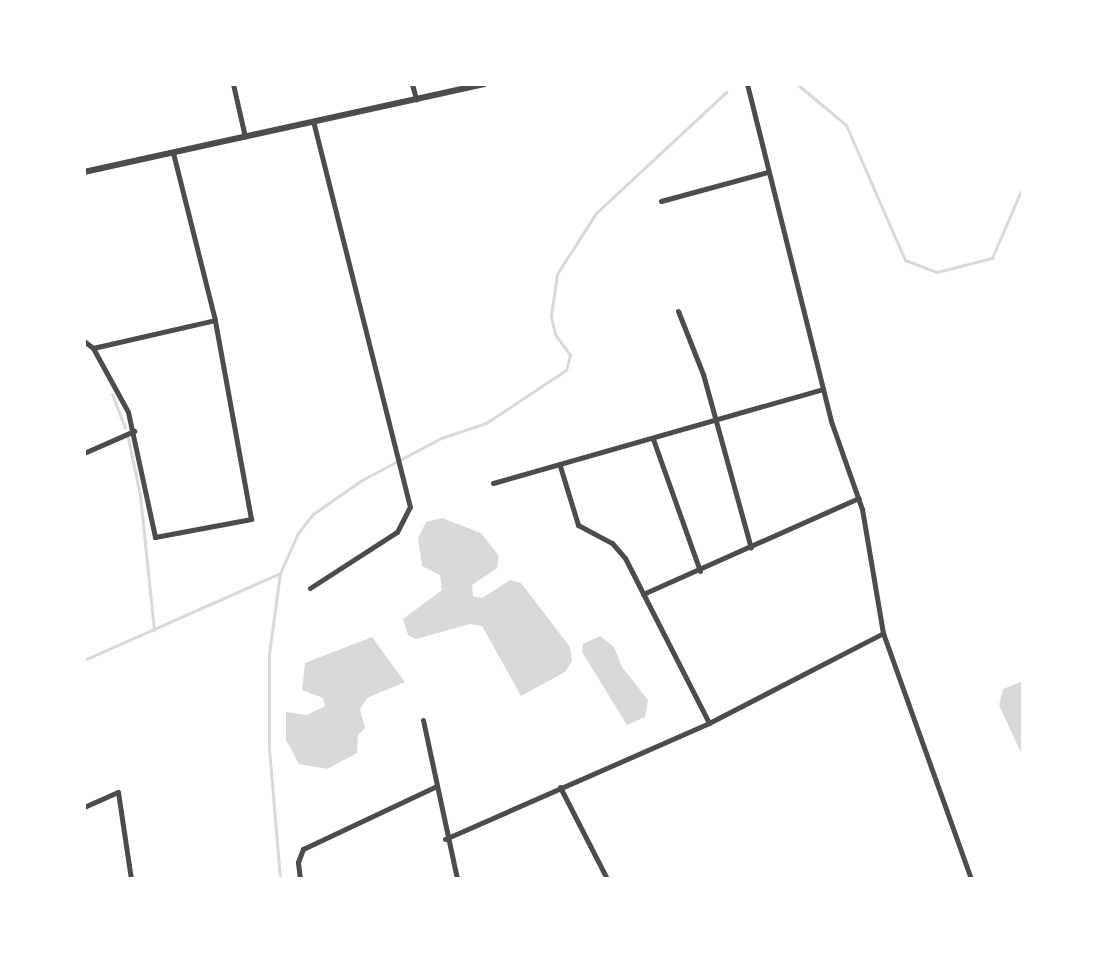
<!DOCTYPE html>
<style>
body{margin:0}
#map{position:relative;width:1107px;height:963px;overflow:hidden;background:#fff;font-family:"Playfair Display",serif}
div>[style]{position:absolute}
.water>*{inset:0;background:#d9d9d9}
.stream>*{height:3px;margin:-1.5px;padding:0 1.5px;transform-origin:1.5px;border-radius:1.5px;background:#d9d9d9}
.minor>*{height:5px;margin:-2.5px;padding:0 2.5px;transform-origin:2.5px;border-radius:2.5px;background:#4c4c4c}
.tertiary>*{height:6px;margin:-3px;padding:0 3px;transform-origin:3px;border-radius:3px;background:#4c4c4c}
span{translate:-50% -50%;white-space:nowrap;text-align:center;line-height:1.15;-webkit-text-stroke:6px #fff;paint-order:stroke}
.frame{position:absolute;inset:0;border:86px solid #fff;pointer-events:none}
</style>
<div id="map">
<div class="water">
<div style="clip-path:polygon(442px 518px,481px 533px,499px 556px,497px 568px,472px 585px,473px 596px,482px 598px,510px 580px,521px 583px,570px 647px,572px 661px,565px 672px,521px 696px,482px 626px,470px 624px,416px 639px,408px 635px,403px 619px,442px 590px,440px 575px,422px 566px,418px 538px,426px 522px)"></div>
<div style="clip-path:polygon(600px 636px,614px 647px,622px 667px,648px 700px,645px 717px,627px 725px,582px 652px,583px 644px)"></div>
<div style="clip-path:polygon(372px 637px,405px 682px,367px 698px,360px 709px,365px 728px,358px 735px,357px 753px,327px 769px,299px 764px,286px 740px,286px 712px,307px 715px,325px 706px,323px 698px,302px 690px,305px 663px)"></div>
<div style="clip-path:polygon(1023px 681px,1023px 757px,999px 705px,1003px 689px)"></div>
</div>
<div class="stream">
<div style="left:797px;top:84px;width:64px;rotate:39.9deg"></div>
<div style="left:846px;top:125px;width:147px;rotate:66.4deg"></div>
<div style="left:905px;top:260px;width:34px;rotate:21deg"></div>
<div style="left:937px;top:272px;width:57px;rotate:-14.3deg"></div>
<div style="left:992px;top:258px;width:78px;rotate:-66.7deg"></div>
<div style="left:112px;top:394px;width:36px;rotate:69deg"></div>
<div style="left:128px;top:438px;width:58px;rotate:78.1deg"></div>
<div style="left:140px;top:495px;width:136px;rotate:84.1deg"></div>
<div style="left:84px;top:660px;width:212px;rotate:-23.9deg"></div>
<div style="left:280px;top:879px;width:131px;rotate:-94.8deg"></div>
<div style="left:269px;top:748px;width:94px;rotate:-90deg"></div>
<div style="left:269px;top:654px;width:82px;rotate:-82.3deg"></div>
<div style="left:280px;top:573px;width:44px;rotate:-65.8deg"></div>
<div style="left:298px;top:533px;width:24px;rotate:-52deg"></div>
<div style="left:313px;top:514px;width:60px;rotate:-34.8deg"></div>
<div style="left:362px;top:480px;width:89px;rotate:-28deg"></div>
<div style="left:441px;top:438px;width:47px;rotate:-18.4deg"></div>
<div style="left:486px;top:423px;width:96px;rotate:-33.5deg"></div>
<div style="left:566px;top:370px;width:16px;rotate:-75deg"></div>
<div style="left:570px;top:355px;width:26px;rotate:-126deg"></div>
<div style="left:555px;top:334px;width:18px;rotate:-103deg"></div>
<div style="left:551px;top:316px;width:42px;rotate:-81.9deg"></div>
<div style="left:557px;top:274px;width:72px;rotate:-57.4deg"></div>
<div style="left:596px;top:213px;width:178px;rotate:-42.9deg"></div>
</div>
<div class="minor">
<div style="left:233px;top:84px;width:54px;rotate:77.2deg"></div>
<div style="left:412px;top:84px;width:16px;rotate:75deg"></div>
<div style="left:747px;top:84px;width:350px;rotate:76deg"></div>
<div style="left:832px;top:424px;width:90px;rotate:70.6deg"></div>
<div style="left:862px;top:509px;width:126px;rotate:80.4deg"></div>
<div style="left:883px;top:633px;width:261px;rotate:70.3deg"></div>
<div style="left:661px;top:201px;width:111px;rotate:-15.2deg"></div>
<div style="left:678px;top:311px;width:68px;rotate:68.4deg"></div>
<div style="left:703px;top:374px;width:180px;rotate:74.6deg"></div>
<div style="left:84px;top:341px;width:11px;rotate:38deg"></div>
<div style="left:93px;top:348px;width:73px;rotate:61.3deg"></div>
<div style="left:128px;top:412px;width:128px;rotate:77.8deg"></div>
<div style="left:155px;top:537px;width:98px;rotate:-10.6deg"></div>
<div style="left:251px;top:519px;width:202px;rotate:-100.3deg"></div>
<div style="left:215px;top:320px;width:172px;rotate:-104.1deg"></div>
<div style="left:93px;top:348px;width:125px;rotate:-12.9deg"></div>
<div style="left:653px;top:439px;width:140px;rotate:70.4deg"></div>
<div style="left:84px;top:453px;width:55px;rotate:-23.7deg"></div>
<div style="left:560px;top:466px;width:62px;rotate:73deg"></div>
<div style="left:578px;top:525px;width:38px;rotate:28deg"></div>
<div style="left:612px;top:543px;width:20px;rotate:49deg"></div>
<div style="left:625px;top:558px;width:185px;rotate:63deg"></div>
<div style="left:493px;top:483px;width:343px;rotate:-15.9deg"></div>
<div style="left:310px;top:588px;width:103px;rotate:-32.8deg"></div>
<div style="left:397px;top:532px;width:28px;rotate:-63deg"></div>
<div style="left:410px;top:507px;width:397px;rotate:-104.1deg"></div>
<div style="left:643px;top:594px;width:236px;rotate:-24deg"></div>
<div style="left:423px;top:720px;width:163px;rotate:77.9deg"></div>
<div style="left:560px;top:787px;width:103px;rotate:62.9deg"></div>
<div style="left:84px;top:807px;width:37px;rotate:-24deg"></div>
<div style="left:118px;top:792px;width:88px;rotate:81.5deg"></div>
<div style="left:445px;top:839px;width:288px;rotate:-23.7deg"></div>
<div style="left:709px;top:723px;width:196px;rotate:-27.3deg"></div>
<div style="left:300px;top:879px;width:17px;rotate:-97deg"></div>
<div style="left:298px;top:862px;width:14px;rotate:-69deg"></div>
<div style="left:303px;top:849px;width:146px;rotate:-25.2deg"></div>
</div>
<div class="tertiary">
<div style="left:84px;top:172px;width:410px;rotate:-12.4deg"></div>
</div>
<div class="frame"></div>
</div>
